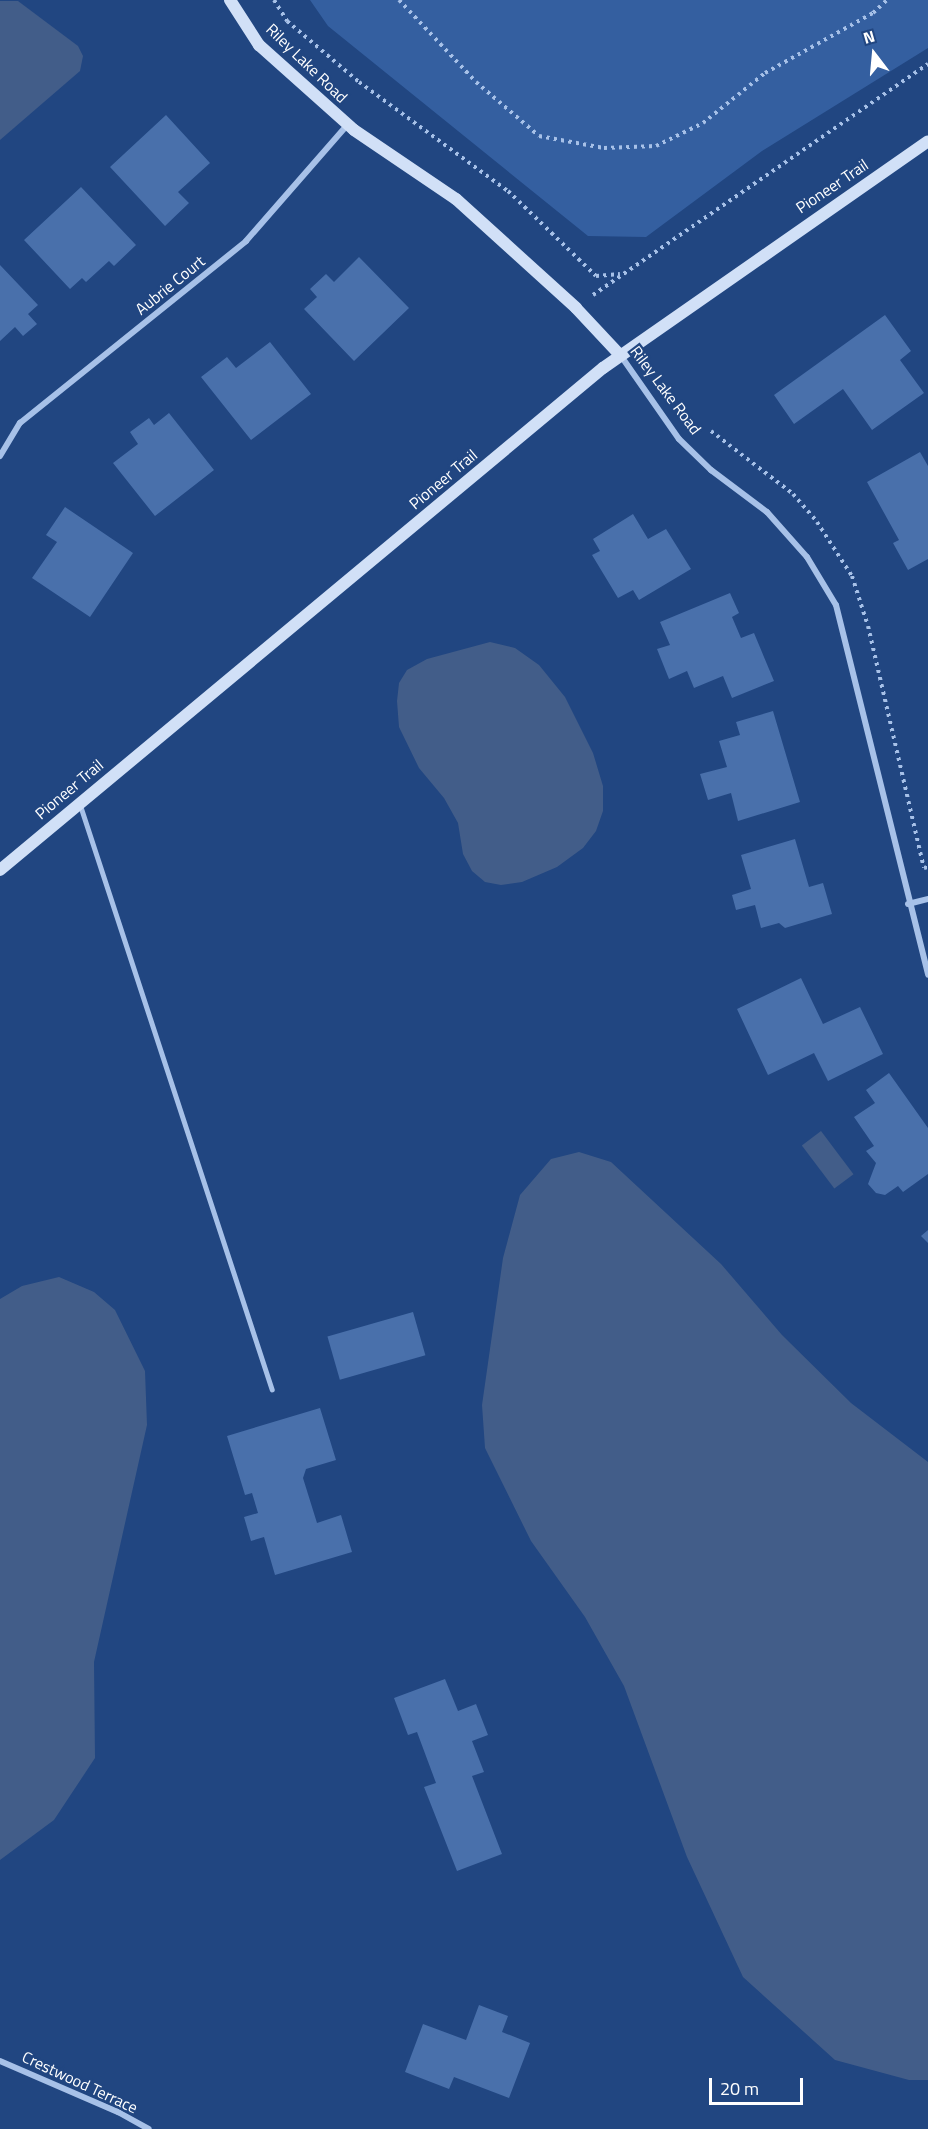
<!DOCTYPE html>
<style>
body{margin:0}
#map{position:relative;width:928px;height:2129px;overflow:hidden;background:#214681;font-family:"Titillium Web",sans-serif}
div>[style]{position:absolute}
.green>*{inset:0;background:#345fa0}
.water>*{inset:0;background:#425d89;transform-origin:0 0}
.building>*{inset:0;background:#4970ab;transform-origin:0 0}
.path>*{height:4px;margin-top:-2px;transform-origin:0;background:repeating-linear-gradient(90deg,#a7c1e8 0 3px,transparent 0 7.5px)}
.lane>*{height:4.5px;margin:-2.25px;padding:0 2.25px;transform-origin:2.25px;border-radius:2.25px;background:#a7c1e8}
.street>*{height:6px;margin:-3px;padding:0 3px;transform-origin:3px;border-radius:3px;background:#a7c1e8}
.secondary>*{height:12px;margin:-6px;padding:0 6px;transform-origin:6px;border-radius:6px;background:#d1e0f7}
span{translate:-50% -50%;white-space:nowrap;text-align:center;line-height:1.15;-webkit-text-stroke:4.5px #214681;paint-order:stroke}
.street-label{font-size:16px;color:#fff}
.north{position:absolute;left:844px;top:24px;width:60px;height:60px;-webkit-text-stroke:4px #214681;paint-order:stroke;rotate:344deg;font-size:16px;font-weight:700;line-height:24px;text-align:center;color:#fff}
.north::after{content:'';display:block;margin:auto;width:21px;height:27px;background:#fff;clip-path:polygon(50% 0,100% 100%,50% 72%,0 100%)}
.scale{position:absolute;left:709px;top:2078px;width:94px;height:27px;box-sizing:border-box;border:3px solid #fff;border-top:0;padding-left:8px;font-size:18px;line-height:21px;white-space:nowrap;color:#fff;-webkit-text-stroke:4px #214681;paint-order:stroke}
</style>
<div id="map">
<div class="green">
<div style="clip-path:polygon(310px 0,928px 0,928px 48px,762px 151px,646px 237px,588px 236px,328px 26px)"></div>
</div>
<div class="water">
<div style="clip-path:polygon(0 1px,18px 1px,78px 46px,83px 56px,80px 71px,0 140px)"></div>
<div style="clip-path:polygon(490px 642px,515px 648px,539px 665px,565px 697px,593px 753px,603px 786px,603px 811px,596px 831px,583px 848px,557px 867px,522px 882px,501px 885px,485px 882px,472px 871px,463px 854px,458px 823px,444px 798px,419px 768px,399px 727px,397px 701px,399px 683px,407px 670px,427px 659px)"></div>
<div style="left:821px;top:1131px;width:54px;height:24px;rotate:53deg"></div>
<div style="clip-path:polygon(579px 1152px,611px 1162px,721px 1264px,782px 1335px,851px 1403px,928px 1462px,928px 2080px,909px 2080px,835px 2060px,743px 1977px,687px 1857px,624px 1686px,585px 1617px,531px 1541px,485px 1448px,482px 1405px,503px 1258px,520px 1195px,551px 1159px)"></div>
<div style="clip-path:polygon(59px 1277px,94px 1292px,115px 1310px,145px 1371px,147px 1425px,94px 1662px,95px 1758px,54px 1820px,0 1860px,0 1299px,22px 1286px)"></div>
</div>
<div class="building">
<div style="clip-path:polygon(166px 115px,210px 163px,178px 192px,189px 203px,165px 226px,110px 167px)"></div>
<div style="clip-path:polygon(81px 187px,136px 245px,114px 266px,109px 261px,86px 282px,82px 278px,70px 289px,24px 240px)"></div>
<div style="clip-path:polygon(359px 257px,409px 308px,354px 361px,304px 309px,317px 297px,310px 289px,326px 274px,334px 282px)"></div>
<div style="clip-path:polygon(0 265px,38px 305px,28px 314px,37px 324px,23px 336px,15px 327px,0 341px)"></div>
<div style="clip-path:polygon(885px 315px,911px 351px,900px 360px,924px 393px,872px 430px,843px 389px,794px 424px,774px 395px)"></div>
<div style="clip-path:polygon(270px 342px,311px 394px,251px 440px,201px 377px,227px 357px,236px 368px)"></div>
<div style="clip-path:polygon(169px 413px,214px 470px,155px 516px,113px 463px,138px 444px,130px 432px,149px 418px,154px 425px)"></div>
<div style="clip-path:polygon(920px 452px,928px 466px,928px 559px,908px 570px,893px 543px,899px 540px,867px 482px)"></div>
<div style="clip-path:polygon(65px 507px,133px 553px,90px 617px,32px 578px,57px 542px,46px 535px)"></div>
<div style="clip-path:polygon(633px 514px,648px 539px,666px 529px,691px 569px,639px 600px,633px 590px,618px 598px,592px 555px,600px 551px,593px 539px)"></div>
<div style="clip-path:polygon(730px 593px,739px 613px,732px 617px,741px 638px,754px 633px,774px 681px,732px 698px,723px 676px,694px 688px,687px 671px,669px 679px,657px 649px,670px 645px,660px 622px)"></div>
<div style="clip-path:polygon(773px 711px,800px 802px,738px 821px,731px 793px,708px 800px,700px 774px,727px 767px,719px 741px,740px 735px,736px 722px)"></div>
<div style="clip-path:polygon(795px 839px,809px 887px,823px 883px,832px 914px,785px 928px,779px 923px,761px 928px,755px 905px,736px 910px,732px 895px,751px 889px,741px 855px)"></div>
<div style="clip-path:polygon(801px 978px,823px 1024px,860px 1007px,883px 1054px,828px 1081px,814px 1053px,768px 1075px,737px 1009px)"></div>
<div style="clip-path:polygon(889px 1073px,928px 1128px,928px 1174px,903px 1192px,898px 1186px,885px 1195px,876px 1193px,868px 1184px,876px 1163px,866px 1151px,874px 1146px,854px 1117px,875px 1103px,866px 1090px)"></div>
<div style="clip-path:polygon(928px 1230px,928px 1243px,921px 1236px)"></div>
<div style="left:413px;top:1312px;width:45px;height:89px;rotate:74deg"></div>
<div style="clip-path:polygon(320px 1408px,336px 1460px,306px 1469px,303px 1478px,317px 1523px,341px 1515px,352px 1552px,275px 1575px,264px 1537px,251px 1541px,244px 1517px,258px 1513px,252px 1493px,245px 1495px,227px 1436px)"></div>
<div style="clip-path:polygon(445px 1679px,458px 1711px,476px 1704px,488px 1735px,472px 1741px,484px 1772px,472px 1776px,502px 1854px,457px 1871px,424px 1787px,436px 1783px,417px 1732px,408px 1735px,394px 1698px)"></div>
<div style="clip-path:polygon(479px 2005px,508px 2016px,502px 2032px,530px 2043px,509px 2098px,454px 2077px,449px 2089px,405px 2072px,423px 2024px,466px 2040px)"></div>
</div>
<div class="path">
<div style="left:274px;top:0;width:25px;rotate:58deg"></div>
<div style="left:287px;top:21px;width:94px;rotate:40.3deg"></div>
<div style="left:359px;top:82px;width:185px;rotate:36.2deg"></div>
<div style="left:508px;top:191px;width:122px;rotate:44deg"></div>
<div style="left:596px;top:276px;width:24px;rotate:-5deg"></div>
<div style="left:399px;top:0;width:112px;rotate:46.8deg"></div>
<div style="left:476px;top:82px;width:83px;rotate:40.6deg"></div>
<div style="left:539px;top:136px;width:66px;rotate:10.5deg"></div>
<div style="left:604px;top:148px;width:52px;rotate:-2.2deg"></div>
<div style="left:656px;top:146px;width:52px;rotate:-26.1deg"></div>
<div style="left:703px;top:123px;width:80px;rotate:-38.9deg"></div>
<div style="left:765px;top:73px;width:124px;rotate:-29.1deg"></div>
<div style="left:873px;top:13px;width:19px;rotate:-43deg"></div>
<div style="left:593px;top:295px;width:407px;rotate:-34.6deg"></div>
<div style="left:711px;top:431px;width:103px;rotate:37.5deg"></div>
<div style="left:793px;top:494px;width:37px;rotate:49deg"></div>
<div style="left:817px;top:522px;width:64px;rotate:57.1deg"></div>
<div style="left:852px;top:576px;width:52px;rotate:72.3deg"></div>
<div style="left:868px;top:626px;width:248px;rotate:77deg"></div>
<div style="left:924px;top:868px;width:4px;rotate:-14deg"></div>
</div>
<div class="lane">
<div style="left:80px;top:804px;width:616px;rotate:71.83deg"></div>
</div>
<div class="street">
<div style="left:621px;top:356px;width:101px;rotate:55.1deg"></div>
<div style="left:679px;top:439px;width:45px;rotate:44.1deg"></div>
<div style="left:711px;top:470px;width:70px;rotate:36.9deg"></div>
<div style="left:767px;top:512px;width:60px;rotate:48.4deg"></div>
<div style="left:807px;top:557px;width:56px;rotate:58.9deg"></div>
<div style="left:836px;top:605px;width:381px;rotate:76deg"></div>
<div style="left:0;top:456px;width:39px;rotate:-59deg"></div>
<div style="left:20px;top:423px;width:290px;rotate:-38.8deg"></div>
<div style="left:246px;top:241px;width:155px;rotate:-48.9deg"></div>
<div style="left:908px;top:904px;width:21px;rotate:-14deg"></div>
<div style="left:0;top:2061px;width:129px;rotate:23.4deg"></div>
<div style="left:118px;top:2112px;width:35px;rotate:29deg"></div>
</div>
<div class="secondary">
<div style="left:230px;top:0;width:54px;rotate:57.2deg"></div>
<div style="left:259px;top:45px;width:127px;rotate:41.8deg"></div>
<div style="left:354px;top:130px;width:123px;rotate:34.1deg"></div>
<div style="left:456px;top:199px;width:162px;rotate:42.2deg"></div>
<div style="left:576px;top:308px;width:64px;rotate:46.9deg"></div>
<div style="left:0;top:870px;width:785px;rotate:-39.78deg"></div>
<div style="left:603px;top:368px;width:396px;rotate:-34.9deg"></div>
</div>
<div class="street-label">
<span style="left:307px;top:63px;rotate:44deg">Riley Lake Road</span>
<span style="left:832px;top:186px;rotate:-34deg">Pioneer Trail</span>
<span style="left:170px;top:285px;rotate:-39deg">Aubrie Court</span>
<span style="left:666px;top:390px;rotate:53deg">Riley Lake Road</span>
<span style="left:443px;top:479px;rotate:-40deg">Pioneer Trail</span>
<span style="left:69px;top:789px;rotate:-40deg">Pioneer Trail</span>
<span style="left:80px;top:2082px;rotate:25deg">Crestwood Terrace</span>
</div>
<div class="north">N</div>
<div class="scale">20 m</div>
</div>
